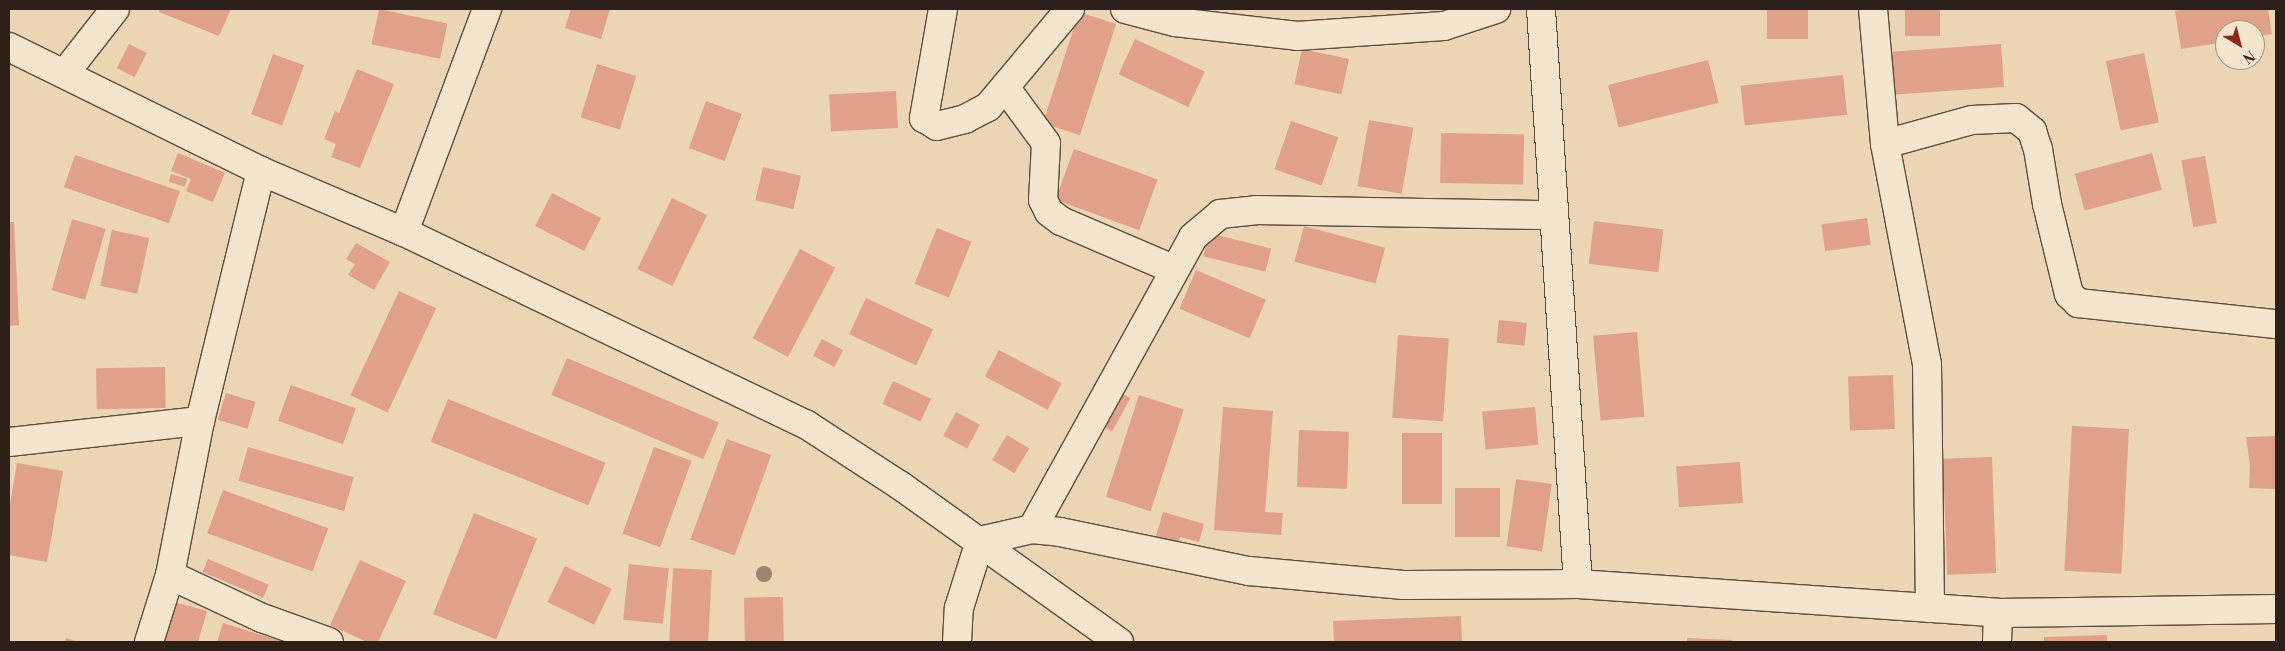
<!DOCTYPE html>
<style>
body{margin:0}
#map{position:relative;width:2285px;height:651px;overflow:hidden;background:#ecd5b4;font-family:"Libre Bodoni",serif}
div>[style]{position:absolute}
.building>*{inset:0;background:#e0a08a;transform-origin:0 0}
.roads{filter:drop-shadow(1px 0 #5d4d3f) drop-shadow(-1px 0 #5d4d3f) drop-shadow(0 1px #5d4d3f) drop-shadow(0 -1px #5d4d3f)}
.minor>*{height:28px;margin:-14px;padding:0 14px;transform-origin:14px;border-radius:14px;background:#f3e4ce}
.tertiary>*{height:28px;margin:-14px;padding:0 14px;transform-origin:14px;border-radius:14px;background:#f3e4ce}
.trees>*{width:16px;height:16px;margin:-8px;border-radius:50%;background:#96876e}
span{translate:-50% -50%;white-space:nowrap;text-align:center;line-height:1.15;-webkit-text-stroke:4px #f3e4ce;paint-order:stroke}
.frame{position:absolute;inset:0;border:10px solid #2d2018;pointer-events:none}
.north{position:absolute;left:2215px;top:20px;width:50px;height:50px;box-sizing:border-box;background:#f3e4ce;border:1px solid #a49685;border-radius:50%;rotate:143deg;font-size:14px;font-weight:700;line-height:20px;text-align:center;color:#2d2018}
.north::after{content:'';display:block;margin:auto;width:18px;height:22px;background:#8f2418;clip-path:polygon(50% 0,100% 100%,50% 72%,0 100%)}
</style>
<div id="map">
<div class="building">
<div style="clip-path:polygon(160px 9px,231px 9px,219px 36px,159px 12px)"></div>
<div style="left:379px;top:9px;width:70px;height:36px;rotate:12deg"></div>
<div style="clip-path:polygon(571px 9px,610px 9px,601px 39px,565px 28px)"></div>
<div style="left:1767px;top:9px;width:41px;height:30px"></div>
<div style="left:1905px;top:9px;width:35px;height:27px"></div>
<div style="clip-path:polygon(2187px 9px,2268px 9px,2272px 34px,2255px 37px,2255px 30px,2225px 30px,2225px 42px,2181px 49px,2175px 11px)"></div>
<div style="left:1079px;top:12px;width:39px;height:117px;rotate:18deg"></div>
<div style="left:1135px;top:39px;width:77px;height:39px;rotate:25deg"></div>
<div style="left:129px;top:44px;width:20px;height:27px;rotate:27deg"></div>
<div style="left:2001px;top:44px;width:43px;height:117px;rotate:86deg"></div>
<div style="left:1302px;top:49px;width:48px;height:36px;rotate:12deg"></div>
<div style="left:2144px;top:53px;width:71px;height:39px;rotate:78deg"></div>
<div style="left:273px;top:54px;width:33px;height:64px;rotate:20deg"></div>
<div style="left:1708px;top:60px;width:44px;height:103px;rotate:76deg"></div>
<div style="left:597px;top:64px;width:41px;height:56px;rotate:17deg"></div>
<div style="clip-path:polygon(357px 69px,394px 84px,360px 168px,331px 157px,336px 144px,324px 139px,335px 111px,339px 113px)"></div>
<div style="left:1843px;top:75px;width:40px;height:103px;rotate:84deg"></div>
<div style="left:896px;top:91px;width:37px;height:67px;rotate:87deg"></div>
<div style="left:706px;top:101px;width:38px;height:50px;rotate:20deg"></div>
<div style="left:1369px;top:120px;width:45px;height:67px;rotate:10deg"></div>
<div style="left:1291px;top:121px;width:50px;height:51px;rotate:19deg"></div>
<div style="left:1441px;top:133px;width:83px;height:50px;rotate:1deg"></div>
<div style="left:1074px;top:149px;width:89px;height:54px;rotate:20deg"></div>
<div style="clip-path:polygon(178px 153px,225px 173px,213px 202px,186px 191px,191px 179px,171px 171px)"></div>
<div style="left:2152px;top:153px;width:38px;height:80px;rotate:75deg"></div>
<div style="left:75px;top:155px;width:111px;height:34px;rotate:19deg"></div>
<div style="left:2205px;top:156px;width:68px;height:24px;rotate:80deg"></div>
<div style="left:763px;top:167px;width:39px;height:34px;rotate:13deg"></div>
<div style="left:171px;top:174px;width:17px;height:8px;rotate:17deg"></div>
<div style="left:552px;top:193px;width:55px;height:37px;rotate:27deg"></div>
<div style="left:672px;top:198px;width:39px;height:79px;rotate:26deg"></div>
<div style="left:1867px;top:218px;width:27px;height:46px;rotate:82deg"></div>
<div style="left:72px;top:219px;width:35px;height:74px;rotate:16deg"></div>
<div style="left:1594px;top:221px;width:70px;height:43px;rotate:7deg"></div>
<div style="clip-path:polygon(9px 222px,14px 222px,19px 325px,9px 326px)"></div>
<div style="left:1304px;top:226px;width:84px;height:37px;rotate:15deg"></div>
<div style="left:937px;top:228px;width:37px;height:60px;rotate:22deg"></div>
<div style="left:112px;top:230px;width:38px;height:57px;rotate:12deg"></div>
<div style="left:1209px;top:233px;width:64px;height:24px;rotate:14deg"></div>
<div style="clip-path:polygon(356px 243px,390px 262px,374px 290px,348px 275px,355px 264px,346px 259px)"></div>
<div style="left:800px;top:249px;width:40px;height:101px;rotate:28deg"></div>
<div style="left:1196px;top:270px;width:76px;height:42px;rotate:23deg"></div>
<div style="left:399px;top:291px;width:41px;height:115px;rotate:25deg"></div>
<div style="left:866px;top:298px;width:74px;height:40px;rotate:25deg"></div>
<div style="left:1499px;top:320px;width:28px;height:23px;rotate:6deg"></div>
<div style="left:1637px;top:332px;width:85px;height:44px;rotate:85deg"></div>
<div style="left:1398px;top:335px;width:51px;height:83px;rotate:4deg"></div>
<div style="left:822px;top:339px;width:24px;height:19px;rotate:28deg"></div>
<div style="left:999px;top:350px;width:71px;height:30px;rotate:28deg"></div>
<div style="left:567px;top:358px;width:165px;height:40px;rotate:23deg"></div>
<div style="left:165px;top:367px;width:41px;height:69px;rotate:89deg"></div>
<div style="left:1893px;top:375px;width:54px;height:45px;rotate:88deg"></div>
<div style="left:893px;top:381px;width:42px;height:25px;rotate:25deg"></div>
<div style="left:291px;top:385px;width:69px;height:38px;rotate:20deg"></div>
<div style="left:1119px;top:392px;width:13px;height:38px;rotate:29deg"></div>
<div style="left:226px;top:393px;width:31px;height:28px;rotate:17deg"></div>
<div style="left:1139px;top:395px;width:47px;height:107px;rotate:18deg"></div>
<div style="left:448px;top:399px;width:170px;height:46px;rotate:22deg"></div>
<div style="clip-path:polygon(1223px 407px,1273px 411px,1265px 512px,1283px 513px,1281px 535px,1214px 530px)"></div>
<div style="left:1535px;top:407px;width:38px;height:53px;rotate:85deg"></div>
<div style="left:956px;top:412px;width:27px;height:27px;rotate:28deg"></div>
<div style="left:2072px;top:426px;width:57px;height:145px;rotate:3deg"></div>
<div style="left:1299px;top:430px;width:50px;height:57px;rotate:2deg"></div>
<div style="left:1442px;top:433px;width:71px;height:40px;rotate:90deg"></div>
<div style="left:1007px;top:435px;width:26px;height:29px;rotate:31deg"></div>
<div style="clip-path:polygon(2276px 436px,2276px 489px,2249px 488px,2250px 465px,2246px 437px)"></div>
<div style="left:727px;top:439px;width:47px;height:107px;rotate:20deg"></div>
<div style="left:248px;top:447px;width:110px;height:35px;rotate:16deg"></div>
<div style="left:654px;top:447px;width:40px;height:92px;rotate:20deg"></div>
<div style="left:1992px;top:457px;width:116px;height:49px;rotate:88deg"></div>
<div style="left:1740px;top:462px;width:41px;height:64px;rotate:86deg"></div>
<div style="clip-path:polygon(17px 463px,63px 471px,47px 562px,9px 555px,9px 510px)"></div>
<div style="left:1516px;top:479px;width:36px;height:68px;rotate:8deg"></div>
<div style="left:1500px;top:488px;width:49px;height:45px;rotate:90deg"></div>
<div style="left:223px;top:490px;width:112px;height:46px;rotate:20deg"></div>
<div style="clip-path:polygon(1163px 512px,1204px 524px,1199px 542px,1180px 537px,1178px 547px,1155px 540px)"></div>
<div style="left:474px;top:513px;width:68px;height:109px;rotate:22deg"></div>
<div style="left:208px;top:559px;width:66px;height:14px;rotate:23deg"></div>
<div style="clip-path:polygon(360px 560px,406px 581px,378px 642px,367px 642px,330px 625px)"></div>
<div style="left:629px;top:564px;width:40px;height:56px;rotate:6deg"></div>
<div style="left:565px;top:566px;width:52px;height:40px;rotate:26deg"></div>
<div style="left:673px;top:568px;width:39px;height:74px;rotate:3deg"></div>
<div style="left:783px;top:597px;width:45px;height:39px;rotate:89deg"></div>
<div style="clip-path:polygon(167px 600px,207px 611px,198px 642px,154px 642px)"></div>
<div style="clip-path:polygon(1461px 616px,1462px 642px,1334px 642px,1333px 621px)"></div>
<div style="clip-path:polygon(223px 623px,284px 642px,217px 642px)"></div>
<div style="clip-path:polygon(2107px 635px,2107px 642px,2044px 642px,2044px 637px)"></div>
<div style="clip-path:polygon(66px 638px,79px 642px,65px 642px)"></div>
<div style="clip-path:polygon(1687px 638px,1732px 640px,1732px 642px,1687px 642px)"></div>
</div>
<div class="roads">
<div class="minor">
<div style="left:943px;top:9px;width:111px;rotate:99.9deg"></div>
<div style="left:924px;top:118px;width:15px;rotate:32deg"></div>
<div style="left:937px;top:126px;width:29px;rotate:-14deg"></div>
<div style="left:965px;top:119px;width:26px;rotate:-28deg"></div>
<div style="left:988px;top:107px;width:128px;rotate:-50.1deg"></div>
<div style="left:1125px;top:9px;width:52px;rotate:14.6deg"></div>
<div style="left:1175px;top:22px;width:123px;rotate:6.5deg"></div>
<div style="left:1297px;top:36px;width:147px;rotate:-3.9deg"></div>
<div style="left:1444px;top:26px;width:55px;rotate:-18.1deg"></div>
<div style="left:1541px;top:9px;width:576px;rotate:86.32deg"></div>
<div style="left:1873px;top:9px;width:136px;rotate:84.9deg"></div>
<div style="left:1885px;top:144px;width:224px;rotate:79.2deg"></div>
<div style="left:1927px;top:364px;width:244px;rotate:89.3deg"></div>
<div style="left:65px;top:73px;width:81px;rotate:-52deg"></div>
<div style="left:1005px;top:87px;width:69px;rotate:53.8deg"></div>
<div style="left:1046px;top:143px;width:57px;rotate:93deg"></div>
<div style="left:1043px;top:200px;width:13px;rotate:63deg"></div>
<div style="left:1049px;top:212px;width:15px;rotate:37deg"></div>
<div style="left:1061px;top:221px;width:122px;rotate:23.2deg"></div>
<div style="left:1885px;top:144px;width:90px;rotate:-15.4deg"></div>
<div style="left:1972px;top:120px;width:44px;rotate:-2.6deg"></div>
<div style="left:2016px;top:118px;width:21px;rotate:39deg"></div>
<div style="left:2032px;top:131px;width:19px;rotate:72deg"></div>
<div style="left:2038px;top:149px;width:56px;rotate:80.7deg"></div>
<div style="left:2047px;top:204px;width:93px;rotate:76.3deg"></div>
<div style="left:2069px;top:294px;width:13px;rotate:45deg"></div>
<div style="left:2078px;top:303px;width:199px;rotate:6.1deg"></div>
<div style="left:404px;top:232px;width:238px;rotate:-69.6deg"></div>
<div style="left:9px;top:442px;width:192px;rotate:-6.3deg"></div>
<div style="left:1032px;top:529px;width:333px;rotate:-61.1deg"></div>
<div style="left:1193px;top:237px;width:35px;rotate:-40deg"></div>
<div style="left:1220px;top:214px;width:36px;rotate:-6deg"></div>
<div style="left:1256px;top:210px;width:298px;rotate:1deg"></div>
<div style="left:170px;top:575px;width:102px;rotate:25.1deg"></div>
<div style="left:262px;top:618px;width:71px;rotate:19.7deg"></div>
<div style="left:149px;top:642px;width:70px;rotate:-72.6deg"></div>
<div style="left:170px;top:575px;width:157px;rotate:-79deg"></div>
<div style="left:200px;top:421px;width:257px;rotate:-76.3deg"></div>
<div style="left:957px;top:642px;width:34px;rotate:-87deg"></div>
<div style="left:959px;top:608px;width:70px;rotate:-72.6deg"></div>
<div style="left:980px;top:541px;width:53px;rotate:-13deg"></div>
<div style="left:1032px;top:529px;width:28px;rotate:6deg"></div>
<div style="left:1060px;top:532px;width:193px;rotate:11.7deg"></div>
<div style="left:1249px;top:571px;width:155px;rotate:5.2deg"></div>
<div style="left:1403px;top:585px;width:175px;rotate:-0.3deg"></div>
<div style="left:1578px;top:584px;width:421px;rotate:3.9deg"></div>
<div style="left:1998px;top:613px;width:278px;rotate:-0.8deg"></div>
<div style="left:1997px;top:642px;width:29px;rotate:-88deg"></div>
</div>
<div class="tertiary">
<div style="left:9px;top:47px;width:281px;rotate:26.2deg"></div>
<div style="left:261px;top:171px;width:155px;rotate:23.1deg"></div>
<div style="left:404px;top:232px;width:447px;rotate:25.6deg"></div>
<div style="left:807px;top:425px;width:112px;rotate:33deg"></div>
<div style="left:901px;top:486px;width:268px;rotate:35.6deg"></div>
</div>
</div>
<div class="trees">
<div style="left:764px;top:574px"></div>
</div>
<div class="frame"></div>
<div class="north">N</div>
</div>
